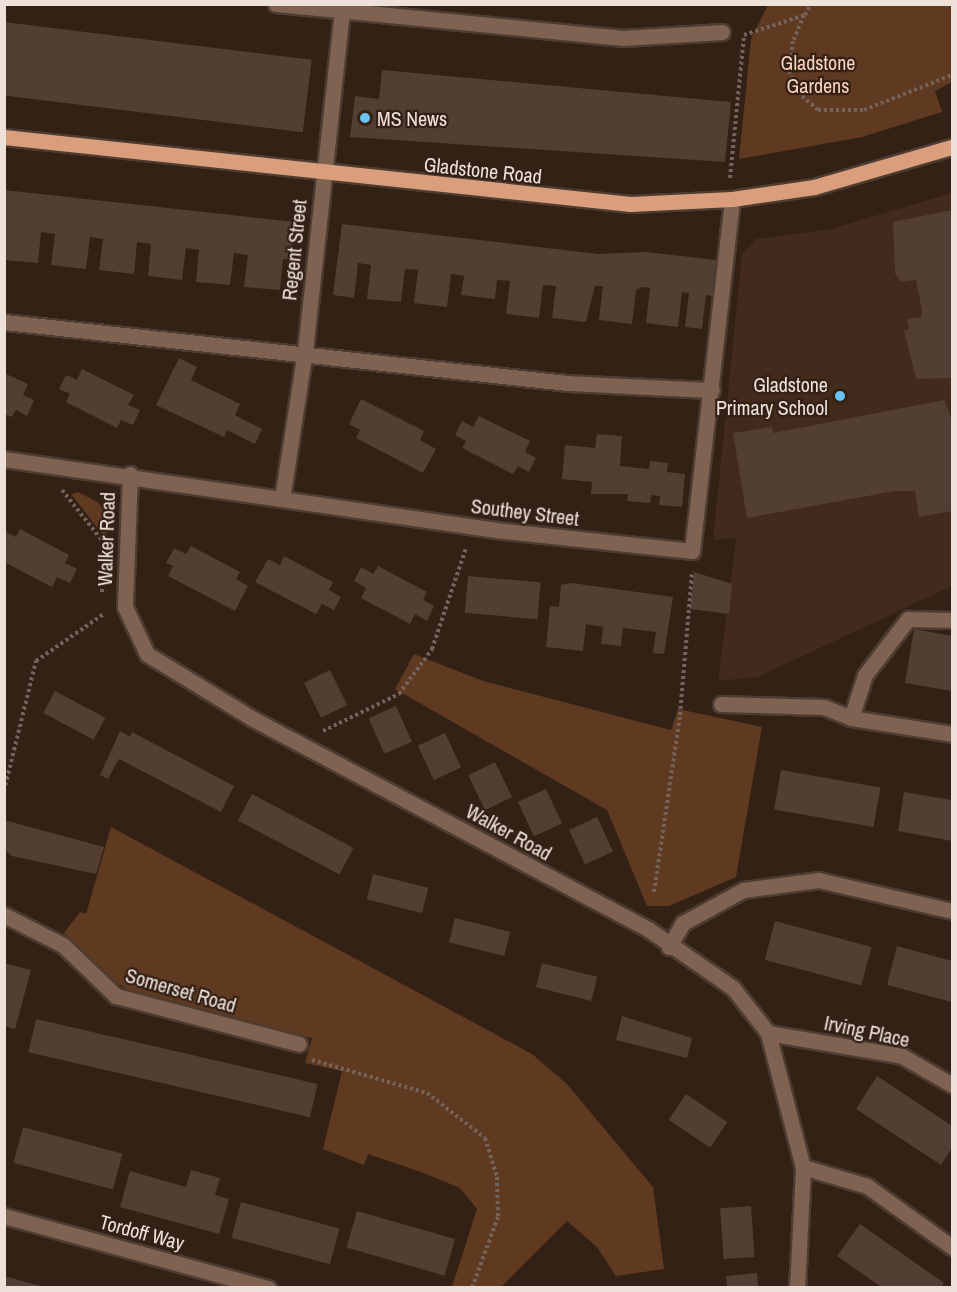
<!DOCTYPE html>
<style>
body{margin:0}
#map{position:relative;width:957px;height:1292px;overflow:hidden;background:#332116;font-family:"Archivo Narrow",sans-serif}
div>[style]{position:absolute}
.built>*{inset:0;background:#422a1c}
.green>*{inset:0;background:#603921}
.building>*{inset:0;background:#523e33;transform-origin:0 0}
.path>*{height:4px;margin-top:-2px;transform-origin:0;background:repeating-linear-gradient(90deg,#74635a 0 3px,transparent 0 6px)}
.roads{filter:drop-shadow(2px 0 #4d3c31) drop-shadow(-2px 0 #4d3c31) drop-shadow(0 2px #4d3c31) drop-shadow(0 -2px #4d3c31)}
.minor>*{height:15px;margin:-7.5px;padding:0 7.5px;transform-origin:7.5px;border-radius:7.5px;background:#7f6252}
.major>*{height:15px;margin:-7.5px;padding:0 7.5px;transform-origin:7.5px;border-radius:7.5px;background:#da9e7c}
.dots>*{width:16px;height:16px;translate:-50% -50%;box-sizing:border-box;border:3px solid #332116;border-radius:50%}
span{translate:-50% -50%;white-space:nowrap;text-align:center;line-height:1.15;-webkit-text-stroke:4.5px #332116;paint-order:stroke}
.park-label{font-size:20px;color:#fbd4be}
.poi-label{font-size:20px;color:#eee1da}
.left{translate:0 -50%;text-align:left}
.right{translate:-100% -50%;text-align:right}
.street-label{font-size:20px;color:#eee1da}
.frame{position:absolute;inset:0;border:6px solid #eee1da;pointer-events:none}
</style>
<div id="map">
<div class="built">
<div style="clip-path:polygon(952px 193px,952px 586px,758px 677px,718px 681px,736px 538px,713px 540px,742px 254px,756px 239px,831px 229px)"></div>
</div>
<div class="green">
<div style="clip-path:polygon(768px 5px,952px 5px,952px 82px,935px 91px,942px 112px,862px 137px,739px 159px,751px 39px)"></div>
<div style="clip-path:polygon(78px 492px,99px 503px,107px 517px,107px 540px,71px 494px)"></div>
<div style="clip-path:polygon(414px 654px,483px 681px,671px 730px,678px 709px,762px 727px,736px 877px,669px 906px,647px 906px,607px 810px,395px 689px)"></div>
<div style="clip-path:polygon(111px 827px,532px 1054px,567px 1084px,653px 1187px,664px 1269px,616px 1276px,597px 1247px,567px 1221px,501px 1287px,452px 1287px,477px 1209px,460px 1188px,421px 1172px,368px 1154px,364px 1165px,323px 1149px,342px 1071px,305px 1063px,312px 1038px,133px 994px,95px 967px,64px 933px,80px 912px,86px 914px)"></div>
</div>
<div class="building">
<div style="left:4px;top:22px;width:310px;height:73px;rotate:7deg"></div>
<div style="clip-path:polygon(382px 70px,731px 102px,725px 162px,350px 137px,355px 96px,379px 99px)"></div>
<div style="clip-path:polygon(4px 190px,295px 222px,290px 260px,283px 259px,280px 290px,244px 287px,248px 255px,234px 253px,230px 285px,196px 282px,199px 250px,186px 248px,182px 280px,148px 276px,151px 244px,137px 242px,134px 274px,99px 270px,103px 239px,90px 237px,86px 269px,51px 265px,55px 234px,41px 232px,38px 263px,4px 260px)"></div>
<div style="clip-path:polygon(952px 210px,952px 378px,916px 379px,904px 330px,909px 330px,907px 319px,921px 317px,922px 310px,916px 280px,901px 282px,895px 273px,893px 222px)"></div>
<div style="clip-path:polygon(342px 224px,599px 254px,646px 252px,717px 260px,713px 296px,706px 295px,702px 329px,685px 327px,689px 293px,682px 292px,678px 327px,646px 323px,650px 288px,642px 287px,636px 290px,632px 324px,599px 320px,603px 286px,595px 286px,586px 322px,552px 318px,556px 286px,543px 285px,539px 318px,506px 314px,510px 281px,497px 280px,495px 299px,461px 295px,464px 276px,451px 274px,447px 307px,414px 303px,418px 270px,405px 269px,401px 302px,367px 299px,371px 265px,358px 263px,354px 298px,333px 295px)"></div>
<div style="clip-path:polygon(179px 358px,197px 367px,191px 380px,240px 404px,235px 415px,262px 429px,255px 444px,227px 430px,224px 437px,156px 405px)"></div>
<div style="clip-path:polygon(82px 369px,134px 395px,128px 405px,140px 410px,133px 425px,121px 420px,117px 428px,66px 402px,70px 394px,59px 389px,66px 375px,77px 380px)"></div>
<div style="clip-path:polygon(4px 373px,28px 384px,23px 395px,34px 400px,27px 416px,16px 410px,12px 417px,4px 414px)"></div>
<div style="clip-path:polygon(361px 399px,424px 431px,420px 440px,436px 449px,423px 473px,356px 438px,360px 430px,349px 424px)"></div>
<div style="clip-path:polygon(944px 400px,952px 420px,952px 511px,919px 517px,915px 491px,895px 491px,747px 518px,733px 433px,772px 427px,773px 433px)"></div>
<div style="clip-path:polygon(479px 416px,530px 441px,525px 452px,536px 458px,529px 472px,518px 466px,513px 474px,462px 448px,466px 441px,455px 435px,462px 421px,473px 427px)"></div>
<div style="clip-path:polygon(597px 434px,622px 436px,620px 466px,649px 469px,650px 461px,668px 463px,667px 472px,685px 474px,682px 507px,659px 505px,660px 496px,651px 495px,650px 503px,627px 501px,628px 494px,591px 494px,592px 482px,562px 479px,565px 445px,595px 448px)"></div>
<div style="clip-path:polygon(20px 529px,69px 555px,65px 563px,77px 569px,70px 583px,57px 577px,52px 587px,4px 562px,4px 531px,16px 537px)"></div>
<div style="clip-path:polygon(191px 546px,240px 572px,236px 579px,248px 586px,235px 611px,168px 576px,173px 566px,166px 563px,174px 548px,186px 554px)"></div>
<div style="clip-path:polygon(284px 556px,333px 582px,329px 590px,341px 597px,334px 610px,322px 604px,316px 614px,255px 582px,268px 559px,280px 565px)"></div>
<div style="clip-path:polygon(378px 566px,427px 592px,423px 600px,434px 606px,427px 621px,415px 614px,410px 624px,361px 598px,366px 588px,354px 581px,361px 567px,373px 574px)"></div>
<div style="clip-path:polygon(694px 572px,732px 584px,729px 614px,690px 609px)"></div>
<div style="left:468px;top:576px;width:73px;height:37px;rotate:5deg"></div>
<div style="clip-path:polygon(572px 583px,673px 597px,664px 654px,653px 653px,656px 632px,623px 628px,621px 646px,601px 644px,603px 627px,586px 624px,583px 651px,546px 647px,550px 606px,559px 607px,561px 585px)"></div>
<div style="clip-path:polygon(914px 629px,952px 636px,952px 691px,905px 683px)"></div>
<div style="left:330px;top:670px;width:39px;height:29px;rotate:64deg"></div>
<div style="left:55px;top:691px;width:57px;height:25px;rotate:28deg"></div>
<div style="left:396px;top:706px;width:39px;height:30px;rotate:66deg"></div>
<div style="clip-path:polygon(120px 731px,130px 737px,132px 732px,234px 786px,221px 812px,119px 759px,108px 779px,100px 775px)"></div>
<div style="left:445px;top:733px;width:38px;height:30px;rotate:65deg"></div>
<div style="left:495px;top:762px;width:39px;height:30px;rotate:64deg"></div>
<div style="left:781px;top:770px;width:101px;height:40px;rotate:10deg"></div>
<div style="left:546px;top:789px;width:38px;height:31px;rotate:65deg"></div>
<div style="clip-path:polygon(904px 792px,952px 800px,952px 841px,898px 831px)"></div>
<div style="left:252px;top:794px;width:115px;height:30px;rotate:28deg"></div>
<div style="left:597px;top:817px;width:38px;height:31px;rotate:65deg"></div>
<div style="clip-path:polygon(4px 820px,104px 847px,96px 874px,12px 856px,4px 849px)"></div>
<div style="left:373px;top:874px;width:57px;height:26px;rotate:14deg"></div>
<div style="left:455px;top:918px;width:57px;height:25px;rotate:14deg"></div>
<div style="left:775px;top:921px;width:100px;height:40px;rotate:15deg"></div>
<div style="clip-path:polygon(897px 946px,952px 961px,952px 1002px,887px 985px)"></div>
<div style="clip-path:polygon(4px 963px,31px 970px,15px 1029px,4px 1026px)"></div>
<div style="left:542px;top:963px;width:57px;height:25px;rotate:14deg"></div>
<div style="clip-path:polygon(622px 1016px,692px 1038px,687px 1058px,616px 1040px)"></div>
<div style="left:36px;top:1019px;width:289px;height:34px;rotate:13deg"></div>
<div style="clip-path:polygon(877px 1076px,952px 1126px,952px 1148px,941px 1165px,856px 1109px)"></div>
<div style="left:686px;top:1094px;width:50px;height:31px;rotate:34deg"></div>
<div style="left:23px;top:1127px;width:103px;height:37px;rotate:15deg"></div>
<div style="clip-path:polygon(191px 1170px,220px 1178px,215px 1195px,229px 1199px,219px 1234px,120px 1207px,130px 1171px,186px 1187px)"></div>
<div style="left:241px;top:1202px;width:102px;height:37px;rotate:15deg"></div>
<div style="left:751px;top:1206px;width:51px;height:31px;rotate:86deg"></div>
<div style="left:357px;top:1211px;width:102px;height:38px;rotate:16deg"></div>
<div style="clip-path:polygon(860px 1224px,944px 1283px,941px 1287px,881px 1287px,837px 1256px)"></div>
<div style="clip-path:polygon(757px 1273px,758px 1287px,727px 1287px,726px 1276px)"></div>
<div style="clip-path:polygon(4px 1276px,44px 1287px,4px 1287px)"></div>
</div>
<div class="path">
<div style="left:804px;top:15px;width:28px;rotate:113deg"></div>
<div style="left:793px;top:41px;width:30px;rotate:98deg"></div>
<div style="left:789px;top:71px;width:28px;rotate:63deg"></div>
<div style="left:802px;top:96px;width:21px;rotate:41deg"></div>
<div style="left:818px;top:110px;width:46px"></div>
<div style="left:864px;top:110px;width:95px;rotate:-21.7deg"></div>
<div style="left:730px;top:178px;width:144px;rotate:-84.4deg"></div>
<div style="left:744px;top:35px;width:64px;rotate:-18.2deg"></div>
<div style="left:805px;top:15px;width:13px;rotate:-61deg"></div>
<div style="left:62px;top:490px;width:68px;rotate:51.6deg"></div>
<div style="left:102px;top:565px;width:29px;rotate:90deg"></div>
<div style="left:323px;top:731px;width:85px;rotate:-26deg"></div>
<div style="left:399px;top:694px;width:56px;rotate:-53.7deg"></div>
<div style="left:432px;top:649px;width:107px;rotate:-71.4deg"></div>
<div style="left:4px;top:791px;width:134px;rotate:-76.2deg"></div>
<div style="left:36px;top:661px;width:84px;rotate:-34.8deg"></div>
<div style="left:654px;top:892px;width:179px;rotate:-81.6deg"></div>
<div style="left:680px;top:715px;width:144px;rotate:-85.2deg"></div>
<div style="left:312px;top:1060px;width:120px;rotate:16deg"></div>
<div style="left:427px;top:1093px;width:73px;rotate:37.8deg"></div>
<div style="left:485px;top:1138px;width:41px;rotate:72.9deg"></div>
<div style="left:497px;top:1177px;width:40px;rotate:88.6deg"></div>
<div style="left:498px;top:1217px;width:76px;rotate:110.1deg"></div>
</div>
<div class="roads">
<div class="minor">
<div style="left:276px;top:4px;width:349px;rotate:5.6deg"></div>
<div style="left:623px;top:38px;width:99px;rotate:-3.5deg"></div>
<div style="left:4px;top:322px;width:566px;rotate:6.18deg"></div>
<div style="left:567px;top:383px;width:145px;rotate:2.8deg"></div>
<div style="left:4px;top:459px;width:497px;rotate:8.2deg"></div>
<div style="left:496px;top:530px;width:197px;rotate:6.1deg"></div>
<div style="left:692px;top:551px;width:354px;rotate:-83.5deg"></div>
<div style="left:130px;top:474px;width:133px;rotate:92.2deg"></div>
<div style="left:125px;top:607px;width:52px;rotate:64.9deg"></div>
<div style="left:147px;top:654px;width:124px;rotate:31.5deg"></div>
<div style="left:253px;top:719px;width:447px;rotate:28deg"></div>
<div style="left:648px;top:929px;width:103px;rotate:34.8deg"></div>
<div style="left:733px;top:988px;width:57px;rotate:52.1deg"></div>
<div style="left:768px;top:1033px;width:138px;rotate:75.4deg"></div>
<div style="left:803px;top:1167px;width:121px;rotate:92.8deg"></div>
<div style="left:282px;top:499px;width:150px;rotate:-81.2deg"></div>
<div style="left:305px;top:351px;width:349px;rotate:-83.8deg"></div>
<div style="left:721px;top:704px;width:103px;rotate:1.7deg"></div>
<div style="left:824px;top:707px;width:29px;rotate:22deg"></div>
<div style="left:851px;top:718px;width:102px;rotate:9deg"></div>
<div style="left:851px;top:718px;width:45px;rotate:-72deg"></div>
<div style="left:865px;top:675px;width:71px;rotate:-52.5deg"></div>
<div style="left:908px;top:619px;width:44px;rotate:1.3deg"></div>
<div style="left:4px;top:915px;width:66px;rotate:27deg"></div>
<div style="left:63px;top:945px;width:74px;rotate:43.9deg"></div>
<div style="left:116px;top:996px;width:189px;rotate:14.7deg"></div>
<div style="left:669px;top:947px;width:28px;rotate:-60deg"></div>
<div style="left:683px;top:923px;width:68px;rotate:-28.8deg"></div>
<div style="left:743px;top:890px;width:76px;rotate:-7.6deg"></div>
<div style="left:818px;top:880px;width:138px;rotate:13deg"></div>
<div style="left:768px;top:1033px;width:136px;rotate:9.7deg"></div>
<div style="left:902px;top:1056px;width:58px;rotate:30.1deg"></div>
<div style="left:803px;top:1167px;width:67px;rotate:16.5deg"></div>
<div style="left:867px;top:1186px;width:105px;rotate:35.7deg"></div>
<div style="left:4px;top:1216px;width:274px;rotate:15.3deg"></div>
</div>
<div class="major">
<div style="left:4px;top:137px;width:630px;rotate:6.11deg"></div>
<div style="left:630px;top:204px;width:102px;rotate:-2.8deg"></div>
<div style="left:732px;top:199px;width:83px;rotate:-8.3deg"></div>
<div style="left:814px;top:187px;width:144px;rotate:-16.2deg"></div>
</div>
</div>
<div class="dots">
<div style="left:365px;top:118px;background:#67c4f0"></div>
<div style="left:840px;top:396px;background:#67c4f0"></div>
</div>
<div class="park-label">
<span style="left:818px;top:74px">Gladstone<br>Gardens</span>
</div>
<div class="poi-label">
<span class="left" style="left:377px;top:118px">MS News</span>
<span class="right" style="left:828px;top:396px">Gladstone<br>Primary School</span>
</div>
<div class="street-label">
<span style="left:483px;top:170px;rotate:6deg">Gladstone Road</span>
<span style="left:294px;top:250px;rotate:-84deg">Regent Street</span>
<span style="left:525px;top:512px;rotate:7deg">Southey Street</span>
<span style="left:106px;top:539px;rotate:-88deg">Walker Road</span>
<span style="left:509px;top:832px;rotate:29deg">Walker Road</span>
<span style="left:181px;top:990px;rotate:16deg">Somerset Road</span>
<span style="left:867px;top:1031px;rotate:12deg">Irving Place</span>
<span style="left:142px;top:1232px;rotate:15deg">Tordoff Way</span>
</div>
<div class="frame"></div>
</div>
